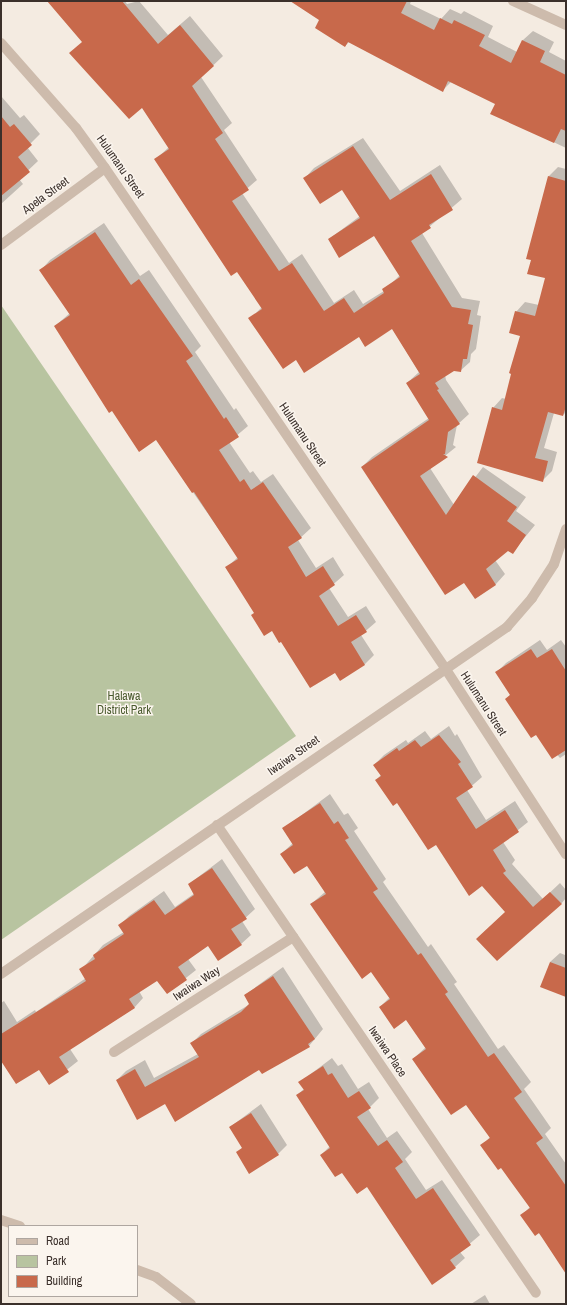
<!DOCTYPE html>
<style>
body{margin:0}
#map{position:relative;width:567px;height:1305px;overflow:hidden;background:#f4ebe1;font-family:"Archivo Narrow",sans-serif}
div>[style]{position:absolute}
.green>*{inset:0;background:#b8c4a0}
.shadow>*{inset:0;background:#0003}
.building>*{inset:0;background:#c8694b}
.minor>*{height:10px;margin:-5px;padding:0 5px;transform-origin:5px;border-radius:5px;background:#cdbbac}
span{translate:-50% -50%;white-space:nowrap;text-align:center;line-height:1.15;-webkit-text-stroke:3px #fbf5ee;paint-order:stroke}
.street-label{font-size:12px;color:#3b302b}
.park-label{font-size:12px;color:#4a5a2e}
.frame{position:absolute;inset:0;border:2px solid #3b302b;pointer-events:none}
.legend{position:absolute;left:8px;top:1225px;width:130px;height:72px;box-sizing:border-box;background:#fbf5ee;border:1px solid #aea6a0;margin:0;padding:5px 7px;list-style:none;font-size:12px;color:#3b302b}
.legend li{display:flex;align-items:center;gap:8px;height:20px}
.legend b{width:20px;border:1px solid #aea6a0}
</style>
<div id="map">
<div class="green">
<div style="clip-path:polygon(1px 305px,296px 736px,1px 940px)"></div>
</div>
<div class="shadow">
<div style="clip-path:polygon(48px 1px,125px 1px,127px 4px,139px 1px,168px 35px,190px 16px,223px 56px,201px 77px,232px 123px,224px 130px,257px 180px,242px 193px,289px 263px,302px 254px,334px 303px,354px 290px,363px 304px,384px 291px,400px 275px,374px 234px,329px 239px,360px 216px,342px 188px,305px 178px,314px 168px,363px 138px,400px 191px,440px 165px,462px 199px,422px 233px,462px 298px,480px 301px,477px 315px,481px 316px,476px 349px,471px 354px,470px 362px,460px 371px,454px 370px,445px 375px,446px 380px,469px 414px,457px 425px,453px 445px,456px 447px,430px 468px,454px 505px,483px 467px,526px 497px,516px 511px,535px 525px,512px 553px,508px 550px,495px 560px,505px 574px,496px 584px,476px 598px,464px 581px,362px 467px,372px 457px,429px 418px,407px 383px,419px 372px,392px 328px,359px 336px,297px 359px,250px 319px,262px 307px,238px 270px,155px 160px,169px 147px,142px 107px)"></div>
<div style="clip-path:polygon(293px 1px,411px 1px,410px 4px,441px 19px,450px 9px,461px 14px,464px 11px,493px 26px,488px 37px,517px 52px,523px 40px,533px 31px,554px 42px,549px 52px,566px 61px,566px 148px,492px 113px,497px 104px,451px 82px,443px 90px,349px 42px,345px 46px,321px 20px)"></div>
<div style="clip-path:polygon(1px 96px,20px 118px,24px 115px,40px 134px,27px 147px,38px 161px,19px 179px,23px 184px,1px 204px)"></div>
<div style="clip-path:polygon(558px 167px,566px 169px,566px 412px,563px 415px,554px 413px,544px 448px,557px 452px,552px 471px,543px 480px,493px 408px,502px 398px,506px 399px,521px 335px,516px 312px,525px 302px,539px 305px,546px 277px,532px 259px,528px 258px,549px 176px)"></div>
<div style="clip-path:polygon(104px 223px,140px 276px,149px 270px,201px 346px,195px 352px,234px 410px,236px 408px,248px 426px,229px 442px,250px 473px,253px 471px,261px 482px,273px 474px,311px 528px,298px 540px,316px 568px,333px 557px,344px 575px,329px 588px,348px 617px,366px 606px,376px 622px,361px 635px,374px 655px,364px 665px,335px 672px,282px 641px,226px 568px,238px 557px,156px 439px,55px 326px,70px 313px,41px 270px,50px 260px)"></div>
<div style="clip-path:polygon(540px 640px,547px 650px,561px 640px,566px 647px,566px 754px,560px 758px,506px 699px,511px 694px,497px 672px,506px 663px)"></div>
<div style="clip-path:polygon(449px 726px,455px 736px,457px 734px,482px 777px,467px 790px,486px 820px,515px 801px,528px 822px,503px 842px,515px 860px,512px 864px,543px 899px,560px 883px,566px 890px,566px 898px,561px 904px,507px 912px,483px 885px,436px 844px,376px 780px,381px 775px,374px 765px,384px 755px,406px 740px,408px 743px,425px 731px,431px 739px)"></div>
<div style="clip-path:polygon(330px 794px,344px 815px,348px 813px,358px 828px,354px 831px,386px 879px,383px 882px,428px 947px,431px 944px,457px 982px,454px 984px,498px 1049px,504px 1045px,531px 1082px,524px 1089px,551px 1128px,545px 1134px,566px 1164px,566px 1263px,522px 1215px,530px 1207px,501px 1166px,482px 1146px,490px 1137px,466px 1104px,413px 1059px,426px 1047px,406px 1019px,380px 1007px,390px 997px,372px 971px,311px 904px,325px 892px,307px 864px,281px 854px,293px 843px,283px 829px)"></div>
<div style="clip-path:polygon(222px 859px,255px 909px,242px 921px,251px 935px,241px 944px,208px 945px,188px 959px,196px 970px,167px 993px,158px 979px,139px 991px,143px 998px,134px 1008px,70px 1049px,78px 1061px,49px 1084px,39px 1068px,1px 1059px,1px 1003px,4px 1001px,17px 1022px,35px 1010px,36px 1012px,86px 978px,81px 970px,103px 945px,124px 932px,120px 925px,129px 916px,164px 891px,175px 907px,195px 893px,189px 884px)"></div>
<div style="clip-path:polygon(566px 951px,566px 996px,550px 962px,560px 953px,565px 955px)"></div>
<div style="clip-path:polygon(283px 967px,323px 1029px,309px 1046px,259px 1069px,166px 1103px,117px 1080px,126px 1071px,145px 1060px,154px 1078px,198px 1054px,192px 1043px,201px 1034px,250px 1004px,245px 995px)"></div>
<div style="clip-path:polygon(332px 1058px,338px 1066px,342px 1064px,358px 1089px,369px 1082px,379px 1098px,368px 1109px,387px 1138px,397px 1131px,412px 1152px,405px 1159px,426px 1190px,442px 1180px,480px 1235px,460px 1252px,465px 1258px,455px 1267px,367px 1186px,321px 1155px,330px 1146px,297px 1095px,304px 1089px,300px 1082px)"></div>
<div style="clip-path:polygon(261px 1104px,287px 1145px,278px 1154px,237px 1153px,243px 1147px,230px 1127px)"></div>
<div style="clip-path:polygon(485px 1295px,490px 1304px,471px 1304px)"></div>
</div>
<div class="building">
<div style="clip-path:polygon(47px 1px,122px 1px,158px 44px,180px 25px,214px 66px,192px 86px,223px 133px,215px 139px,249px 190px,232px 201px,279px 271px,292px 263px,324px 311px,344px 298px,354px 313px,384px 293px,382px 289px,400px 277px,374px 236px,339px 258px,328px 239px,360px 218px,342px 190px,320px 204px,303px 178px,353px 146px,390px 200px,431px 174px,453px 210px,429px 225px,431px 228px,411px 241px,452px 307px,471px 310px,468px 324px,473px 325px,467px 359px,463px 359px,461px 372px,454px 371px,435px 383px,439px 389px,437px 390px,460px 424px,448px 432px,445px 454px,443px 454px,448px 457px,420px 476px,446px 515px,473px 475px,517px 507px,507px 521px,526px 535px,513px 554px,508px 551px,486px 569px,496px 585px,475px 599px,464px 583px,445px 595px,361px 467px,429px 420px,406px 383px,420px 374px,392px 329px,365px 347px,359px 337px,304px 373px,296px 360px,283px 369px,248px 318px,262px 309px,237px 272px,231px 276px,154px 159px,169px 149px,142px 108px,129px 119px,69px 53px,82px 42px)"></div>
<div style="clip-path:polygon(290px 1px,407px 1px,401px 13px,434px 30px,440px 18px,452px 24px,454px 20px,485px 35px,479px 46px,511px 63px,522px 40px,545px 51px,540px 62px,566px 75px,566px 131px,561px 129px,554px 143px,490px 114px,495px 104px,448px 81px,443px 92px,348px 42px,345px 47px,315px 28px,319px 20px)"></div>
<div style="clip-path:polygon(1px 116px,10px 127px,14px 124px,32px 145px,18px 157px,30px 172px,1px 196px)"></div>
<div style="clip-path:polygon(548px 176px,566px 181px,566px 406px,563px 416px,548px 412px,535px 458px,548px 461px,543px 482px,477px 463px,492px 407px,502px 410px,511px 374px,509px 373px,520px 336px,509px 333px,515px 311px,535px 316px,545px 278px,527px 274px,531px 260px,526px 259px)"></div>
<div style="clip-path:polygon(95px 232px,131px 285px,139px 279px,193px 356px,186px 361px,224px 419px,226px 417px,239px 437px,219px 450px,240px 482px,244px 479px,251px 490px,263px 482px,302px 538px,288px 547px,306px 577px,323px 566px,335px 585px,319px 596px,338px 626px,356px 615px,367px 632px,351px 642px,365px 665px,340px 681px,335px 673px,310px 688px,281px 642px,279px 643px,272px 631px,264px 636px,251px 615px,254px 613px,225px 567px,238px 559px,194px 492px,192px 493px,156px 440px,139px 452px,112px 411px,109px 413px,54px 326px,70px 315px,39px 270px)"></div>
<div style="clip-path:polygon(531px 649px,537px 658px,552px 649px,566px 671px,566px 750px,552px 759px,536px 735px,531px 738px,505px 699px,510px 695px,495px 672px)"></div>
<div style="clip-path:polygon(439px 735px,461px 762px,458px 764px,473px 787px,456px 798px,476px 829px,505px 810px,519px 832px,493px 850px,506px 871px,503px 873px,533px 907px,550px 892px,562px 904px,497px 961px,476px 939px,505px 912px,482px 886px,469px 896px,436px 845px,428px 850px,397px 803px,393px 806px,375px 780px,381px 776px,373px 765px,397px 748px,399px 751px,415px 740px,421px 747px)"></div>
<div style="clip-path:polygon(320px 803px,334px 824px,338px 821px,349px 838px,345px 840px,378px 889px,373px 892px,418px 955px,421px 953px,448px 992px,445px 994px,488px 1057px,494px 1053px,522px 1092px,514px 1098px,543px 1138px,536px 1143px,566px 1186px,566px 1274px,539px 1233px,535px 1236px,520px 1215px,530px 1208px,501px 1168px,498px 1170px,480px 1145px,490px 1138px,466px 1105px,451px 1115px,412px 1059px,426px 1049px,406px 1020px,394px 1029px,379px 1007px,390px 999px,371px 972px,362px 979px,310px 904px,326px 894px,307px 866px,294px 874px,280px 854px,293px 845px,282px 828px)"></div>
<div style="clip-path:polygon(212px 868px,247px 919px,231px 929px,242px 945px,218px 961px,208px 946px,178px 967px,187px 980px,167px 994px,157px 981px,129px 999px,135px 1008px,59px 1057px,69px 1072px,49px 1085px,39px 1070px,16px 1084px,1px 1061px,1px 1034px,86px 981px,79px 969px,95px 959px,93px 955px,124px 934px,118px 925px,154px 900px,165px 915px,194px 895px,188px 884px)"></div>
<div style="clip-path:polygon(550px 962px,566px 968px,566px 997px,540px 987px)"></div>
<div style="clip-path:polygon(273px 976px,315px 1039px,308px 1044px,310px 1047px,262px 1074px,259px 1070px,175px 1122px,165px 1104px,137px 1120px,116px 1080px,135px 1069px,145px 1087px,199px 1057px,190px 1043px,241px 1012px,249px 1004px,244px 995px)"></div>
<div style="clip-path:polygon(323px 1066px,328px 1075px,332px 1073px,348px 1098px,359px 1091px,371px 1108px,357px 1117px,378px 1146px,387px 1140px,403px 1162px,395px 1168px,416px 1199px,433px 1188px,471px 1245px,450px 1260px,456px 1268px,432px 1285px,367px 1187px,357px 1194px,342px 1173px,335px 1177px,320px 1155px,330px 1148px,296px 1095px,304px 1090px,298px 1082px)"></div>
<div style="clip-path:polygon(251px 1113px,279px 1155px,249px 1174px,236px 1152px,242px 1148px,229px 1127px)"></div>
</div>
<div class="minor">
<div style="left:513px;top:1px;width:58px;rotate:24.4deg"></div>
<div style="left:1px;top:43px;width:113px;rotate:48.6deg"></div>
<div style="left:76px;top:128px;width:49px;rotate:54.1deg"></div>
<div style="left:105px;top:168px;width:605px;rotate:55.78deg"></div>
<div style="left:445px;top:668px;width:222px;rotate:57deg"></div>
<div style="left:1px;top:245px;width:129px;rotate:-36.5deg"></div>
<div style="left:217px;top:825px;width:566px;rotate:55.72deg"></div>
<div style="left:1px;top:974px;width:614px;rotate:-34.44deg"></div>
<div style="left:507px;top:627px;width:38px;rotate:-49deg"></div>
<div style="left:532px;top:598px;width:40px;rotate:-57.1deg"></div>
<div style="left:554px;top:564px;width:37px;rotate:-71deg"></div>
<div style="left:114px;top:1052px;width:213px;rotate:-32.7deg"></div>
<div style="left:1px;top:1220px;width:20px;rotate:18deg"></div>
<div style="left:137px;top:1270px;width:20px;rotate:20deg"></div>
<div style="left:156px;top:1277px;width:44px;rotate:37.6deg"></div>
</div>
<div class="street-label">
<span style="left:120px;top:167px;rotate:55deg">Hulumanu Street</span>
<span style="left:46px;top:196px;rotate:-36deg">Apela Street</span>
<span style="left:302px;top:435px;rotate:56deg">Hulumanu Street</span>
<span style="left:483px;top:704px;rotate:57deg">Hulumanu Street</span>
<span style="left:294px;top:756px;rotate:-35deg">Iwaiwa Street</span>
<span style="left:197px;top:984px;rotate:-33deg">Iwaiwa Way</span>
<span style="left:387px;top:1052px;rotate:56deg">Iwaiwa Place</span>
</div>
<div class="park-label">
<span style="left:124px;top:704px">Halawa<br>District Park</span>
</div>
<div class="frame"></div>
<ul class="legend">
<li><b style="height:5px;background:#cdbbac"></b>Road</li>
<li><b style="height:11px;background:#b8c4a0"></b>Park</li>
<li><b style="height:11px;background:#c8694b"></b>Building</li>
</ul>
</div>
